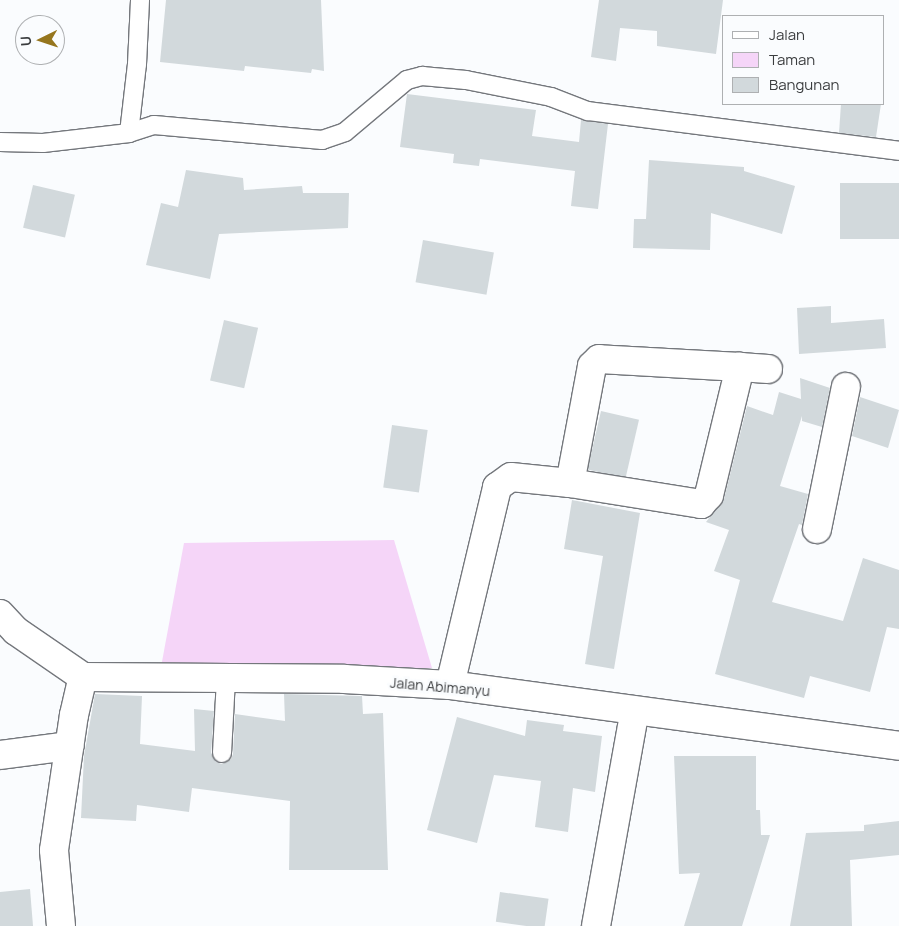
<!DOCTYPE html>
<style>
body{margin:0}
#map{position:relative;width:899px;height:926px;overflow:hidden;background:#fafcfe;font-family:Manrope,sans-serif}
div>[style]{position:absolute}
.green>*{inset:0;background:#f5d5f8}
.building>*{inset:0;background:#d2d9dc;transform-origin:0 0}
.roads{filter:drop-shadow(1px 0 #74777c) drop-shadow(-1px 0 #74777c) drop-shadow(0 1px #74777c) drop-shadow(0 -1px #74777c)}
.lane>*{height:18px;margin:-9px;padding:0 9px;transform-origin:9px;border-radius:9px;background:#fff}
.street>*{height:28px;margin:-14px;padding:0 14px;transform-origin:14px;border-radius:14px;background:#fff}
.secondary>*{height:28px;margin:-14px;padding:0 14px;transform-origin:14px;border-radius:14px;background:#fff}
span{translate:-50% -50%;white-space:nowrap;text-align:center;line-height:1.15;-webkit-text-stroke:5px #fafcfe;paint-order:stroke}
.street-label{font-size:14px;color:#3b3d3f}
.legend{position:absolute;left:722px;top:15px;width:162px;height:90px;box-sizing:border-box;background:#fafcfe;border:1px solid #aeb0b2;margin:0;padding:6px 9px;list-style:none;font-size:15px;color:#3b3d3f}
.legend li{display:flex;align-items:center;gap:10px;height:25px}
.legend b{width:25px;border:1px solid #aeb0b2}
.north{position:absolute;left:15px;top:15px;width:50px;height:50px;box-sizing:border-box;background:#fafcfe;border:1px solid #aeb0b2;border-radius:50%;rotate:266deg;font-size:14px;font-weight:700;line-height:20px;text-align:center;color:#3b3d3f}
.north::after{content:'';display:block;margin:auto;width:18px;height:22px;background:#96761e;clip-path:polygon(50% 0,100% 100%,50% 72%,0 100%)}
</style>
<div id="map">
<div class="green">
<div style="clip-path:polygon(394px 540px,432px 668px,161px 667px,184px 543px)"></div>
</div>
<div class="building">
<div style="clip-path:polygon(166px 0,321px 0,324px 71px,312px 69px,311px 73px,245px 66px,244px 71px,160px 62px)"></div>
<div style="clip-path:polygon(599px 0,723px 0,716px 54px,657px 46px,657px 31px,620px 28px,616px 61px,591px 57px)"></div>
<div style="clip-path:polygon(407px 94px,536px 110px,532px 136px,579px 142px,581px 120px,608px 124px,598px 209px,571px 206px,575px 171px,480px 159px,479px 166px,453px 163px,454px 154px,400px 147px)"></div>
<div style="clip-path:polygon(841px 104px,881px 104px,876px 137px,839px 133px)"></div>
<div style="clip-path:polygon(649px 160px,744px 167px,744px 171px,795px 186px,782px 234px,711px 213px,710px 250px,633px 248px,634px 219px,646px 219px)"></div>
<div style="clip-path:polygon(186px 170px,243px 178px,244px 190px,302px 186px,303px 193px,349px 193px,348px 228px,219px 234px,210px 279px,146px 265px,161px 203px,178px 207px)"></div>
<div style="left:840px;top:183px;width:59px;height:56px"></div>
<div style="left:33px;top:185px;width:43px;height:44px;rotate:13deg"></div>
<div style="left:423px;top:240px;width:72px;height:43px;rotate:10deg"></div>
<div style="clip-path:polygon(831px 306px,831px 323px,884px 319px,886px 348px,799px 354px,797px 308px)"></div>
<div style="left:224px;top:320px;width:35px;height:62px;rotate:13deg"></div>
<div style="clip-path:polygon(800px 378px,830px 388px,822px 427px,802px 421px,802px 416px,780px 486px,808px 494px,802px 525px,799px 524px,772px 602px,843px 621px,863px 558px,899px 570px,899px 629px,887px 627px,870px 692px,810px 676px,804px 698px,715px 674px,740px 580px,714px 571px,729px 530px,706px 522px,724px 499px,747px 406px,773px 415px,779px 392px,801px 399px)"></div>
<div style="clip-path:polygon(860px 397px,899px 410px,888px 448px,852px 436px)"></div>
<div style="left:601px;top:411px;width:39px;height:60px;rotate:13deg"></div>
<div style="left:392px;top:425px;width:36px;height:63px;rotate:8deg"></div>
<div style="clip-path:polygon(572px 500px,640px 513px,614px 669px,585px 664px,603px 556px,564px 549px)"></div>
<div style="clip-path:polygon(95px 694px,142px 696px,140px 744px,195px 751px,194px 709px,214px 711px,211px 753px,216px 762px,222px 764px,231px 759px,233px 754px,235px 714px,285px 721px,284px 694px,362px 696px,363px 714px,383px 713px,388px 870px,289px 870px,290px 801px,192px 788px,189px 812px,137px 805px,136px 821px,81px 818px,84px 756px)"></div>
<div style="clip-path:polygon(457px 717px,525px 736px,527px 720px,564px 725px,563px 731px,602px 736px,595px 792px,573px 788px,568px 832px,535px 827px,541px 781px,494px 775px,477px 843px,427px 830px)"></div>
<div style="clip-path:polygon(674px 756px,756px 756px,756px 810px,760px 810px,761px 835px,770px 835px,742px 926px,684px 926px,700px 873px,679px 874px)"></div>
<div style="clip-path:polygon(899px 821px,899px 855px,850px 860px,852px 926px,790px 926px,806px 833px,864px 831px,864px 825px)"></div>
<div style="clip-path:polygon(30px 889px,33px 926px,0 926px,0 892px)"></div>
<div style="left:500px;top:892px;width:49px;height:30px;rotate:8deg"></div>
</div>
<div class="roads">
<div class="lane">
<div style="left:129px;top:133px;width:69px;rotate:-83.4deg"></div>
<div style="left:137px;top:64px;width:64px;rotate:-87.3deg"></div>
<div style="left:0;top:142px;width:43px;rotate:1.3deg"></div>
<div style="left:43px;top:143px;width:87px;rotate:-6.6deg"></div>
<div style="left:129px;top:133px;width:26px;rotate:-18deg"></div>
<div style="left:154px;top:125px;width:169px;rotate:5.1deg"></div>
<div style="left:322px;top:140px;width:24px;rotate:-19deg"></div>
<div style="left:345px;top:132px;width:81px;rotate:-40deg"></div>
<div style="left:407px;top:80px;width:16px;rotate:-15deg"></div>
<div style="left:422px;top:76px;width:44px;rotate:5.2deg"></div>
<div style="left:466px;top:80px;width:87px;rotate:11.3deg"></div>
<div style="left:551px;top:97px;width:40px;rotate:21deg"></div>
<div style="left:588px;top:111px;width:314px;rotate:7.3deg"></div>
<div style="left:222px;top:753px;width:74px;rotate:-86.9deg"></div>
</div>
<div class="street">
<div style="left:740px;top:367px;width:28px;rotate:4deg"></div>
<div style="left:817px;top:529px;width:145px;rotate:-78.5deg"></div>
<div style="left:450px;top:685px;width:204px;rotate:-76.6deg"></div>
<div style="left:497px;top:487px;width:17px;rotate:-36deg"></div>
<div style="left:511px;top:477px;width:59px;rotate:5.8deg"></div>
<div style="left:570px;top:483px;width:133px;rotate:9.1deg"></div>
<div style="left:701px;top:504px;width:12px;rotate:-48deg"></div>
<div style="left:709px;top:495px;width:132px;rotate:-76.4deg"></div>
<div style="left:740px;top:367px;width:141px;rotate:-176.8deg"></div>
<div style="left:599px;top:359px;width:10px;rotate:135deg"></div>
<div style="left:592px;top:366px;width:119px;rotate:100.6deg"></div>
<div style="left:0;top:755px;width:70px;rotate:-7.4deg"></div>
<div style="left:61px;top:926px;width:76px;rotate:-95.3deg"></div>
<div style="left:54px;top:850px;width:136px;rotate:-81.6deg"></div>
<div style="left:74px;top:715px;width:39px;rotate:-77deg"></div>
<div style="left:596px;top:926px;width:219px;rotate:-79.8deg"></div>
</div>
<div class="secondary">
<div style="left:0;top:614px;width:23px;rotate:47deg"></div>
<div style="left:16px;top:631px;width:81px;rotate:34.5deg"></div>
<div style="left:83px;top:677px;width:261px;rotate:0.4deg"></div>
<div style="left:344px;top:679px;width:106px;rotate:3.2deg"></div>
<div style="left:450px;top:685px;width:453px;rotate:7.7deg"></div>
</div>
</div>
<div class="street-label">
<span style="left:440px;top:687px;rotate:5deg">Jalan Abimanyu</span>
</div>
<ul class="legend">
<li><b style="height:6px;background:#fff"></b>Jalan</li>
<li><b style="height:14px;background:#f5d5f8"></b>Taman</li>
<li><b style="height:14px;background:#d2d9dc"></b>Bangunan</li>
</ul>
<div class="north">U</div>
</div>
